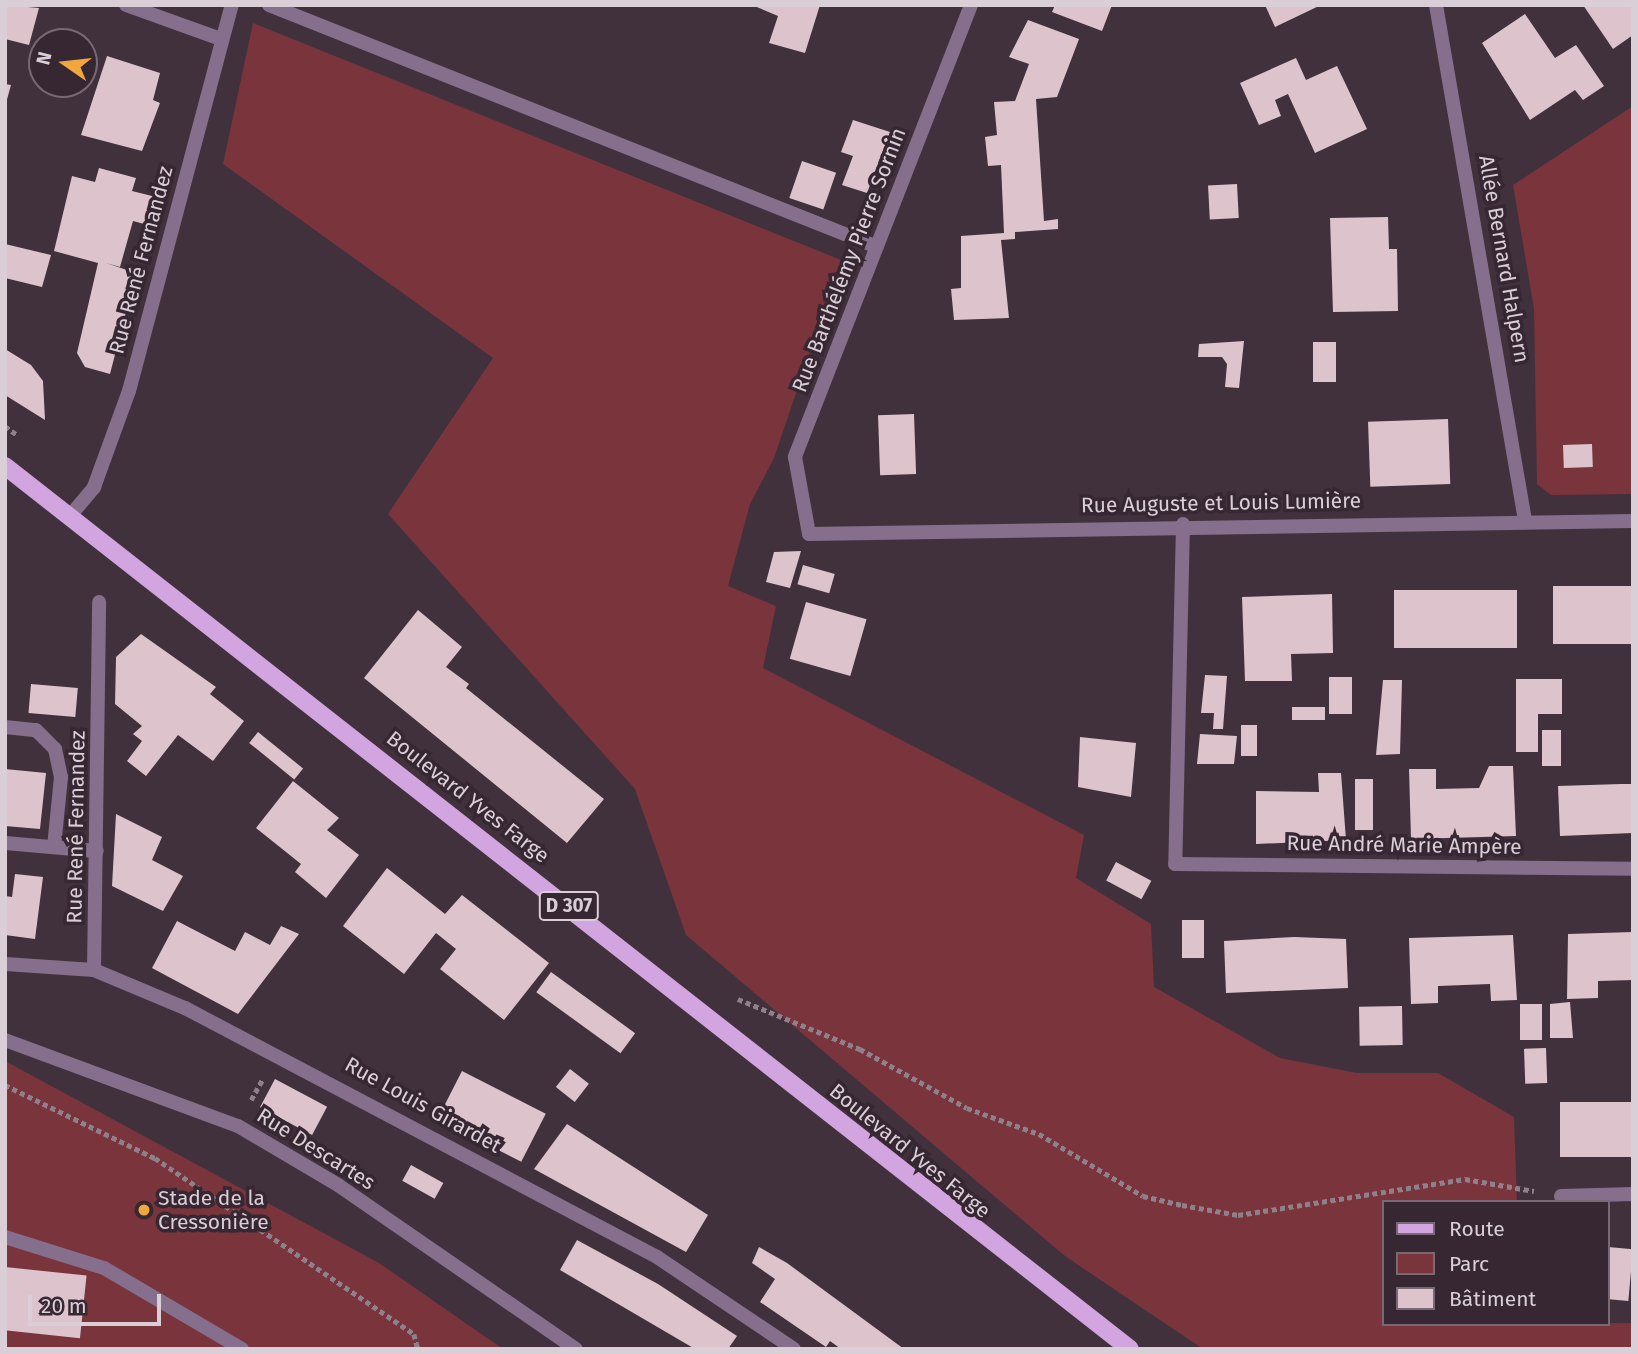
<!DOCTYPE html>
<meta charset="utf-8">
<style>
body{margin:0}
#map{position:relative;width:1638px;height:1354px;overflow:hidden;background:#41313c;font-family:"Fira Sans",sans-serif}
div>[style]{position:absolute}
.green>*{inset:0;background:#7a343c}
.building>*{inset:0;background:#ddc4cc;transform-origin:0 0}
.path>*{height:4.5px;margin-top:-2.25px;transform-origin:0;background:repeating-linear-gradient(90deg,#8f818b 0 5px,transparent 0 8.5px)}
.lane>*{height:14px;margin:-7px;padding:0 7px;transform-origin:7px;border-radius:7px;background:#856f8c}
.street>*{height:14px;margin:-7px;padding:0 7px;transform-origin:7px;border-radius:7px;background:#856f8c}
.primary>*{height:18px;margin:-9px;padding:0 9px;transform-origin:9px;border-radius:9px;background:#d2a4e0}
.dots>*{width:19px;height:19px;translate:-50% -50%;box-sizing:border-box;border:4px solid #372732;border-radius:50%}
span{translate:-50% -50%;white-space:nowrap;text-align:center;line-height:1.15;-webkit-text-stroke:7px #372732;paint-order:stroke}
.shield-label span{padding:2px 5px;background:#372732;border:2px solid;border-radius:5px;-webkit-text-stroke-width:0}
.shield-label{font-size:19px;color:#dacfd7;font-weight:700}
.street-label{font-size:21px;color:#dacfd7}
.poi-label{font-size:21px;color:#dacfd7}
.left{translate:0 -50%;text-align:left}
.frame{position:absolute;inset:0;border:7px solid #dacfd7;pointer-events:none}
.legend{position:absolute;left:1382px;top:1200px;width:228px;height:126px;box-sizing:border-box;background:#372732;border:2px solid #786a74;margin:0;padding:9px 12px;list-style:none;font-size:21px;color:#dacfd7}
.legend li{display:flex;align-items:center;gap:14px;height:35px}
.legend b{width:35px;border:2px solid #786a74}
.north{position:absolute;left:28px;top:28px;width:70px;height:70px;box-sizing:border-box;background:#372732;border:2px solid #786a74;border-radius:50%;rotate:284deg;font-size:19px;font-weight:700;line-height:28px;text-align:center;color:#dacfd7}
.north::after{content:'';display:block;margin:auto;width:24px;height:32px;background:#efa73e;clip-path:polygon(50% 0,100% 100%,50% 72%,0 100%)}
.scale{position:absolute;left:28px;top:1294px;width:133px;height:32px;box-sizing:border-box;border:4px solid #dacfd7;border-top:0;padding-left:9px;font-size:21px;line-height:24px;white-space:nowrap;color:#dacfd7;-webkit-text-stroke:5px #372732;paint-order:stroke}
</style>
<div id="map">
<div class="green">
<div style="clip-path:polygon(253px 23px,841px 260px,774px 458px,750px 504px,728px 586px,776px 606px,763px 668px,1084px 835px,1076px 878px,1151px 924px,1154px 987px,1280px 1058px,1357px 1073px,1438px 1073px,1514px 1117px,1517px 1202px,1384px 1202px,1384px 1324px,1633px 1323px,1633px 1349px,1203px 1349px,1065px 1256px,686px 935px,635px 789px,388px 514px,493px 358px,223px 164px)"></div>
<div style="clip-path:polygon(1633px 106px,1633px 494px,1551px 495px,1537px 484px,1534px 309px,1513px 185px)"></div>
<div style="clip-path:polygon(5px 1061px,379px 1263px,503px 1349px,5px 1349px)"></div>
</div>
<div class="building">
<div style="clip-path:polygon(5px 5px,39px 8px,29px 45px,5px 39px)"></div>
<div style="clip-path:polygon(752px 5px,820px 5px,805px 53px,769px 43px,778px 16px)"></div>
<div style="clip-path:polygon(1055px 5px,1112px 5px,1102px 31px,1052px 12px)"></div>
<div style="clip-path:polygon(1265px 5px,1321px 5px,1275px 27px)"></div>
<div style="clip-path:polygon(1583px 5px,1633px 5px,1633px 35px,1613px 49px)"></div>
<div style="clip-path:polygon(1525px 14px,1555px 58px,1576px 45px,1604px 86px,1583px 100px,1575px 90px,1530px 120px,1482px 43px)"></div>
<div style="clip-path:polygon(1028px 20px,1079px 39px,1057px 97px,1036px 99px,1044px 221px,1058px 219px,1058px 229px,1015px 232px,1015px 239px,1001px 240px,1009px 318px,954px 320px,951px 289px,961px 288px,961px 236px,1004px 233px,1001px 165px,988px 166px,985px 137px,997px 135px,994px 102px,1015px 101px,1029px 64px,1009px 57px)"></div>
<div style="clip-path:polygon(107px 56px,160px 73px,153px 100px,160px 103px,142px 151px,81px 135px)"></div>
<div style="clip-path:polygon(1296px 58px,1306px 80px,1337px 66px,1367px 129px,1315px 153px,1288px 94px,1275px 100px,1281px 116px,1259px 125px,1240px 83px)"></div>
<div style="clip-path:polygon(5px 84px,11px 85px,6px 103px,5px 103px)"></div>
<div style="clip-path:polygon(853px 120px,890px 132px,867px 193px,842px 185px,853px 156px,841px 152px)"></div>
<div style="left:802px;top:161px;width:36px;height:39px;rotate:19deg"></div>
<div style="clip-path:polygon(99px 168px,136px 178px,132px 191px,156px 197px,148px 225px,133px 221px,120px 267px,106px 263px,136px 273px,110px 374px,85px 367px,77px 353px,98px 263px,54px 251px,72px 176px,95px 182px)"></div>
<div style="left:1237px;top:184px;width:34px;height:29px;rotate:87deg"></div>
<div style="clip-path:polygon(1388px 217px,1389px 249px,1397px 249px,1398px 311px,1333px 312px,1330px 218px)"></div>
<div style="clip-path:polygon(5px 244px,51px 255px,42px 287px,5px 278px)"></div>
<div style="clip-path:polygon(1244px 341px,1239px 388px,1225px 387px,1227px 364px,1222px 357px,1198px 357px,1199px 344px)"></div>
<div style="left:1313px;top:342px;width:23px;height:40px"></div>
<div style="clip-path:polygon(5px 349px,31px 365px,43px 381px,45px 420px,5px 395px)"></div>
<div style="left:914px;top:414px;width:60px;height:36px;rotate:88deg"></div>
<div style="left:1448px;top:419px;width:65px;height:80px;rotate:88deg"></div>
<div style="left:1592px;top:444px;width:23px;height:29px;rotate:88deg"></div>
<div style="clip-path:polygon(801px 551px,790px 588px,766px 582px,774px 552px)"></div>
<div style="left:803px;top:565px;width:33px;height:20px;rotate:16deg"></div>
<div style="left:1633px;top:586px;width:58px;height:80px;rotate:90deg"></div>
<div style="left:1517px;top:590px;width:58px;height:123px;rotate:90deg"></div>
<div style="clip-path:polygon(1332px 594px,1333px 653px,1291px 654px,1292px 681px,1245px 681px,1242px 597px)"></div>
<div style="left:806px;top:602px;width:63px;height:59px;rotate:16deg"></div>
<div style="clip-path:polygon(418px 610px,462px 647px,446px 667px,469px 684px,466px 688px,604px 799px,567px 843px,364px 678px)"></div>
<div style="clip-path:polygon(141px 634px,216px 687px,210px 694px,244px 721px,213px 761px,178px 735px,146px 776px,127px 761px,142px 741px,133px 734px,142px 726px,115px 704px,116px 657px)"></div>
<div style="clip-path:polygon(1205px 675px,1227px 676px,1223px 729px,1213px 729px,1214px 713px,1201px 713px)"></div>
<div style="left:1352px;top:677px;width:37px;height:23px;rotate:90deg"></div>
<div style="clip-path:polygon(1516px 679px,1562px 679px,1562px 714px,1538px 714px,1538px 752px,1516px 752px)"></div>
<div style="clip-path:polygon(1383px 680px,1402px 680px,1400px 754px,1376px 755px)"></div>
<div style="left:31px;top:684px;width:47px;height:29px;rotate:5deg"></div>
<div style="left:1292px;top:707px;width:33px;height:13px"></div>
<div style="left:1241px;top:725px;width:16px;height:31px"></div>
<div style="left:1542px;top:730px;width:19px;height:36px"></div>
<div style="left:258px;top:732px;width:58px;height:14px;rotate:39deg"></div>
<div style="clip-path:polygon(1200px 734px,1237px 736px,1234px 764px,1197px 764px)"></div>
<div style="clip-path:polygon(1080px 737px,1136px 743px,1131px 797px,1078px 787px)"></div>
<div style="clip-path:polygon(1489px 766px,1513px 766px,1516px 836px,1411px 839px,1409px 769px,1436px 769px,1436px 789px,1479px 788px)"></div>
<div style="clip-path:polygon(5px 769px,46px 773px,40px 829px,5px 826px)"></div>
<div style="clip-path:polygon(1318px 773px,1341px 773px,1346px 840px,1256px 844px,1256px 791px,1319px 792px)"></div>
<div style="left:1355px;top:779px;width:18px;height:51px"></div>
<div style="clip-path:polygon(293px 781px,339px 818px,327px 830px,359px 855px,326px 898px,295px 872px,301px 864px,256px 828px)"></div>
<div style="clip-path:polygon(1621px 784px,1633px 784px,1633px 833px,1560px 836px,1558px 786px)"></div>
<div style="clip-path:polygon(116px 814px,162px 837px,152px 860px,183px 876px,163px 911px,112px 886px)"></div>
<div style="left:1116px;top:862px;width:40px;height:21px;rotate:28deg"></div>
<div style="clip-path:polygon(387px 868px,445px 914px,462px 895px,549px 963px,504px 1020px,440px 969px,456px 949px,436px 933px,404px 974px,343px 926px)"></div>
<div style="clip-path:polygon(15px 874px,43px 877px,35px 939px,5px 935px,5px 896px,12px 897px)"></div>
<div style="left:1204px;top:920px;width:38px;height:22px;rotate:90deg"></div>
<div style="clip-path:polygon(177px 921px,235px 951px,245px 932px,270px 945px,281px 926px,299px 934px,238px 1014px,152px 968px)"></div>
<div style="clip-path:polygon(1633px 932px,1633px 980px,1598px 981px,1598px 998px,1567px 999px,1568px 934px)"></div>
<div style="clip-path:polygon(1513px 935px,1517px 1000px,1491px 1001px,1490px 984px,1438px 986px,1438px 1003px,1411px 1004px,1409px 938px)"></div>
<div style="clip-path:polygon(1294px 937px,1346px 939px,1348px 988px,1226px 993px,1224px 941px)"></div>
<div style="left:551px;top:972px;width:104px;height:25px;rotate:36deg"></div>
<div style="clip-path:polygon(1570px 1002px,1573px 1038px,1550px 1038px,1550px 1004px)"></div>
<div style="left:1520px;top:1004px;width:22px;height:36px"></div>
<div style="left:1402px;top:1006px;width:39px;height:43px;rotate:89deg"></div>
<div style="left:1546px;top:1048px;width:35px;height:22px;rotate:88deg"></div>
<div style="left:570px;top:1069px;width:24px;height:23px;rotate:38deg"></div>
<div style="left:462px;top:1071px;width:94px;height:54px;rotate:27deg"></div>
<div style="left:275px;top:1079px;width:59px;height:32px;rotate:28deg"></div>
<div style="left:1560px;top:1102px;width:73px;height:55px"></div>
<div style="clip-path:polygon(567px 1124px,708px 1215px,686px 1252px,534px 1169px)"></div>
<div style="left:411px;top:1165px;width:37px;height:18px;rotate:29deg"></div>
<div style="clip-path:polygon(577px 1240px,658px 1284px,737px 1336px,728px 1349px,695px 1349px,560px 1270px)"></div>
<div style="clip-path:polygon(759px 1247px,787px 1263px,904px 1349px,841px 1349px,830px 1341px,826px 1347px,760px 1302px,775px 1279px,752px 1263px)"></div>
<div style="left:1608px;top:1247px;width:25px;height:52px;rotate:5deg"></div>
<div style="left:5px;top:1267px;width:82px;height:63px;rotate:6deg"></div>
</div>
<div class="path">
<div style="left:5px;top:426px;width:14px;rotate:36deg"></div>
<div style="left:738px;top:999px;width:132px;rotate:22.3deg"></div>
<div style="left:860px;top:1049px;width:122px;rotate:28.9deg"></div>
<div style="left:967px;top:1108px;width:77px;rotate:19.9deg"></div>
<div style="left:1039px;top:1134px;width:121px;rotate:30.8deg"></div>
<div style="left:1143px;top:1196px;width:40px;rotate:13deg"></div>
<div style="left:1182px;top:1205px;width:57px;rotate:10.1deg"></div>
<div style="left:1238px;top:1215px;width:230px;rotate:-9deg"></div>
<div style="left:1465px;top:1179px;width:70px;rotate:9.9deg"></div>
<div style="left:5px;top:1085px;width:167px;rotate:26deg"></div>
<div style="left:155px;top:1158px;width:313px;rotate:34.2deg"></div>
<div style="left:414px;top:1334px;width:16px;rotate:75deg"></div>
<div style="left:251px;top:1100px;width:23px;rotate:-61deg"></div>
</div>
<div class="lane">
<div style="left:5px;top:727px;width:31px;rotate:6deg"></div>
<div style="left:36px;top:730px;width:27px;rotate:45deg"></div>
<div style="left:55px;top:749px;width:29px;rotate:78deg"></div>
<div style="left:61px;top:777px;width:70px;rotate:95.7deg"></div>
<div style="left:5px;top:843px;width:92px;rotate:5deg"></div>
<div style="left:5px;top:1237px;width:104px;rotate:17.4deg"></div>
<div style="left:104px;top:1268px;width:160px;rotate:30.4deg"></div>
</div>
<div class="street">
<div style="left:126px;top:5px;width:101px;rotate:19.7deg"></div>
<div style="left:269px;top:5px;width:654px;rotate:21.7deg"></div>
<div style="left:971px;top:5px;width:485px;rotate:111.3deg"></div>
<div style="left:795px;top:457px;width:78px;rotate:79.7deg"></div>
<div style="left:809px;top:534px;width:824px;rotate:-0.9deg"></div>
<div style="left:1436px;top:5px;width:523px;rotate:80.2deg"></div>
<div style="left:70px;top:516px;width:38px;rotate:-50deg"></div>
<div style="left:94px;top:487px;width:102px;rotate:-70deg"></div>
<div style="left:129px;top:391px;width:400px;rotate:-75.1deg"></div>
<div style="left:1183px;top:524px;width:340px;rotate:91.3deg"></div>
<div style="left:1175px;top:864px;width:458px;rotate:0.6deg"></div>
<div style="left:5px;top:964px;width:89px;rotate:3.9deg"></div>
<div style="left:94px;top:970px;width:99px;rotate:22.7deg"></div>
<div style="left:185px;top:1008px;width:534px;rotate:27.81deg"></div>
<div style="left:657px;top:1257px;width:165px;rotate:33.9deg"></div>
<div style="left:94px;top:970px;width:368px;rotate:-89.2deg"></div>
<div style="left:5px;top:1040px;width:248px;rotate:20.3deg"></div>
<div style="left:238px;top:1126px;width:116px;rotate:30.5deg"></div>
<div style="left:338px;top:1185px;width:289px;rotate:34.6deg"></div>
<div style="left:1561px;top:1196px;width:72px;rotate:-1.6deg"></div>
</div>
<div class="primary">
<div style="left:5px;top:466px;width:1430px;rotate:38.13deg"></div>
</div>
<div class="dots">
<div style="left:144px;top:1210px;background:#efa73e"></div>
</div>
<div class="shield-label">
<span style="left:569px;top:906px">D 307</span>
</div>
<div class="street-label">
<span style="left:1504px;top:259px;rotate:80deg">Allée Bernard Halpern</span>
<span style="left:141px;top:260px;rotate:-75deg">Rue René Fernandez</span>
<span style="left:849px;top:260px;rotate:-69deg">Rue Barthélémy Pierre Sornin</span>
<span style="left:1221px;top:503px;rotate:-1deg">Rue Auguste et Louis Lumière</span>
<span style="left:468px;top:797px;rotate:38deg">Boulevard Yves Farge</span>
<span style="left:76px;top:827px;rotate:-89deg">Rue René Fernandez</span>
<span style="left:1404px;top:845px;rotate:1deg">Rue André Marie Ampère</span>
<span style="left:423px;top:1105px;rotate:29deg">Rue Louis Girardet</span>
<span style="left:316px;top:1149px;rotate:32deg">Rue Descartes</span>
<span style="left:910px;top:1151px;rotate:39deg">Boulevard Yves Farge</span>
</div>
<div class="poi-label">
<span class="left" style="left:158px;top:1210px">Stade de la<br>Cressonière</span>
</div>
<div class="frame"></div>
<ul class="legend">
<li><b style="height:9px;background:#d2a4e0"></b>Route</li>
<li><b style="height:19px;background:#7a343c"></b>Parc</li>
<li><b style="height:19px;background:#ddc4cc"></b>Bâtiment</li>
</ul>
<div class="north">N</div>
<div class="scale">20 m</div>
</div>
